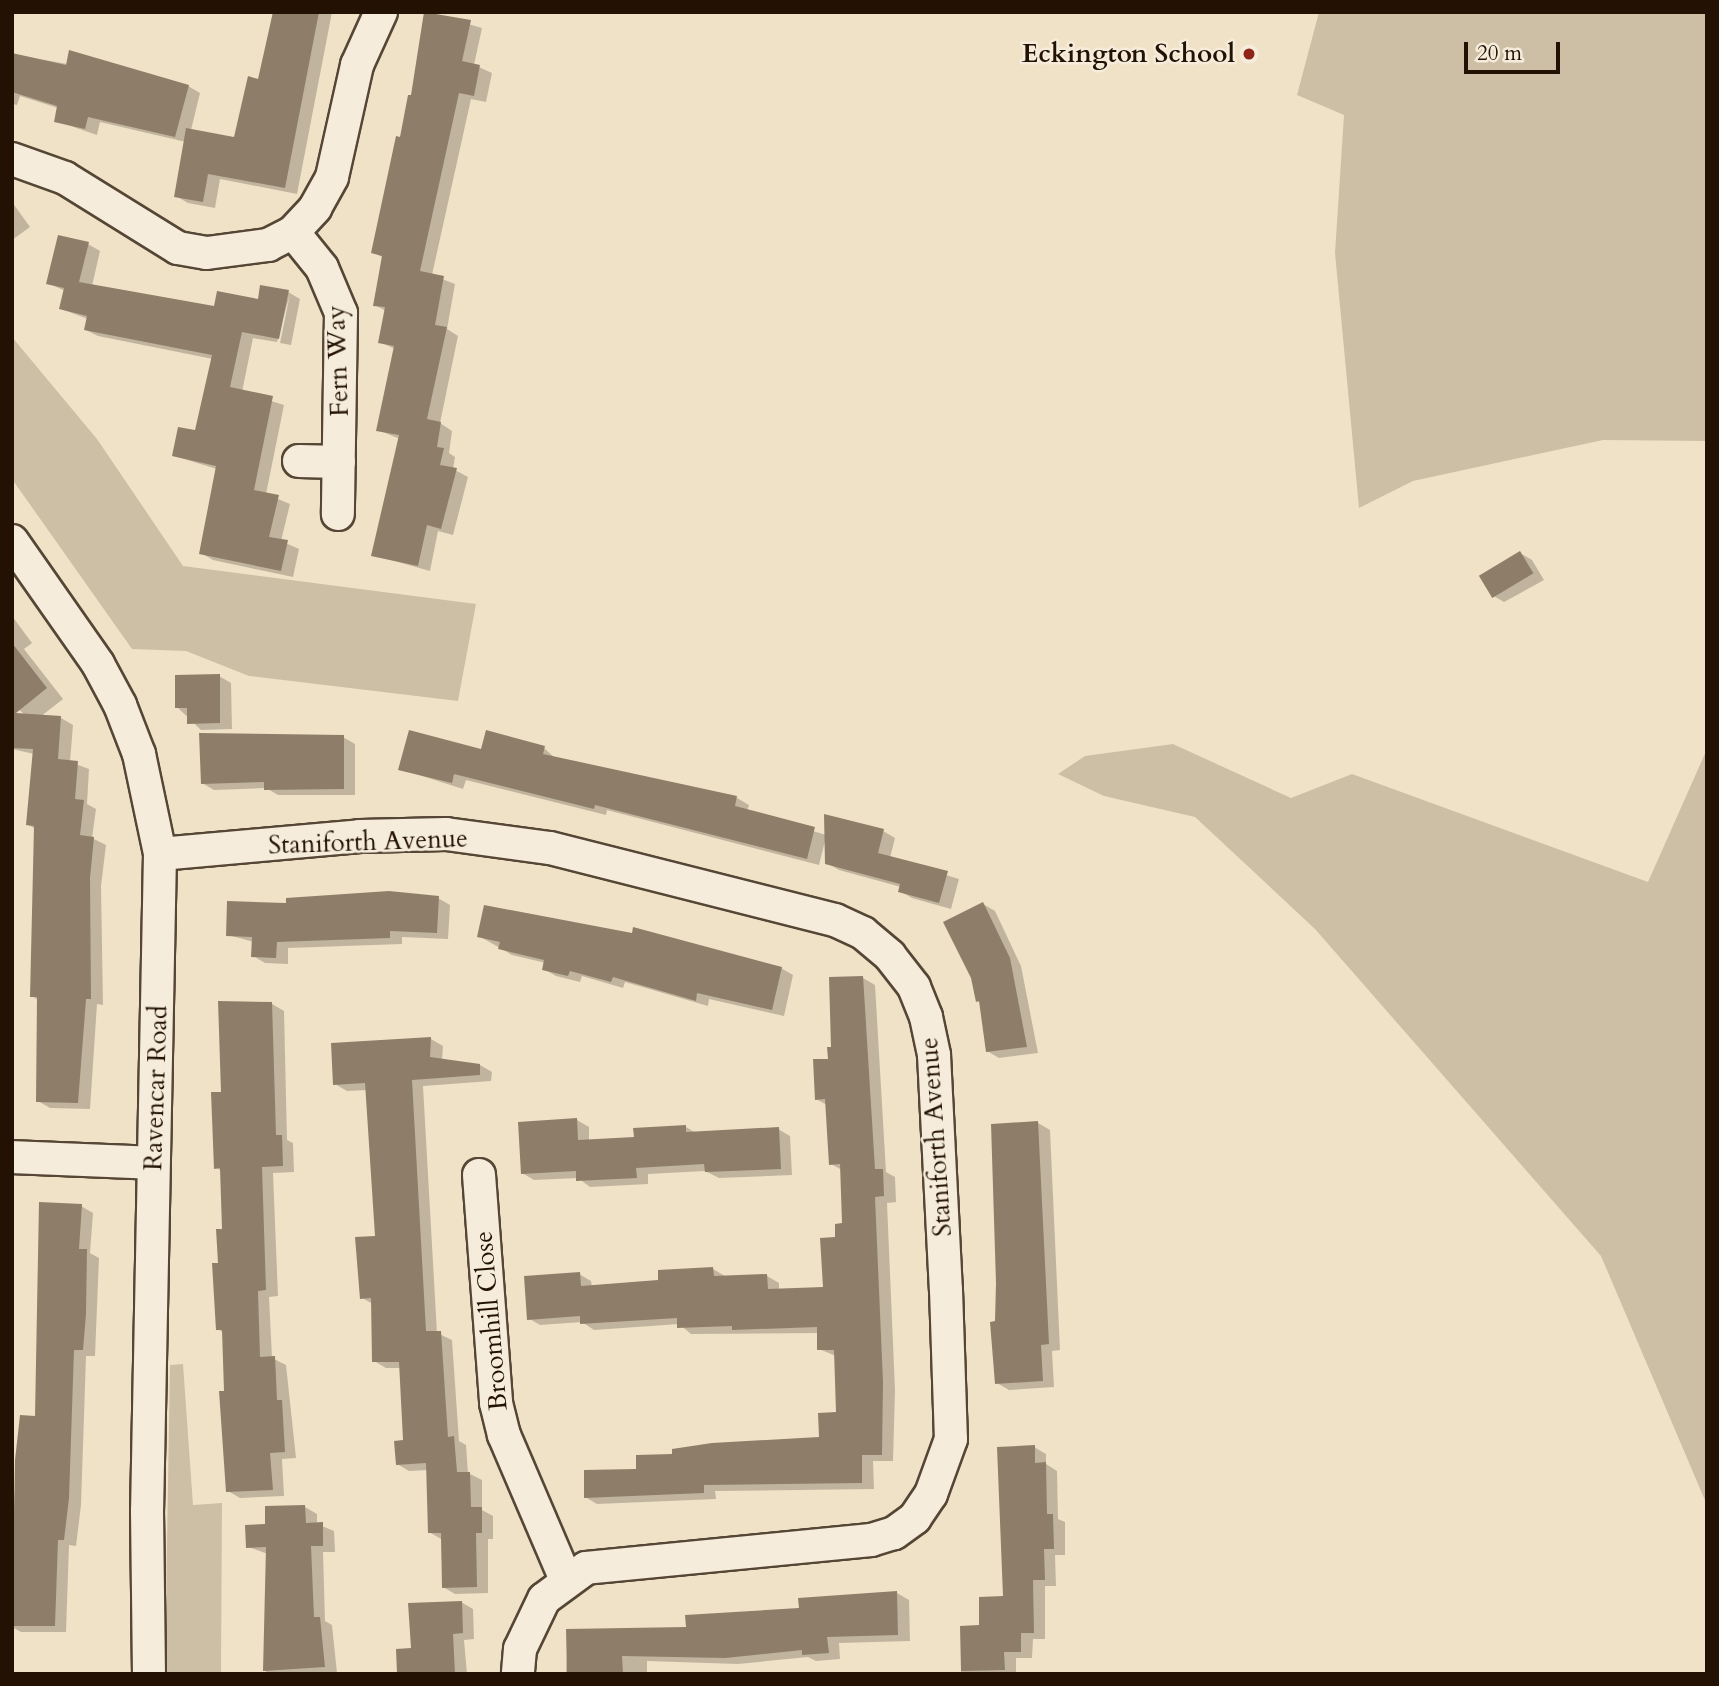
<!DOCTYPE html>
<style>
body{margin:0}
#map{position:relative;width:1719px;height:1686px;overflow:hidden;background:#f0e2c7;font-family:Cardo,serif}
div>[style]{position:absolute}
.green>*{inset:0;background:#cdbfa6}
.shadow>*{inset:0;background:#0003}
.building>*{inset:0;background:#8e7e69;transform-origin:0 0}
.roads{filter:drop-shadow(2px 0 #564635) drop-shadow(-2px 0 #564635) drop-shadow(0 2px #564635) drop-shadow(0 -2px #564635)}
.minor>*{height:32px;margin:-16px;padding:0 16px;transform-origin:16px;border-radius:16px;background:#f5ecdb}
.dots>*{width:19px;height:19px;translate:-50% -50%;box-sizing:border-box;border:4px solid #f5ecdb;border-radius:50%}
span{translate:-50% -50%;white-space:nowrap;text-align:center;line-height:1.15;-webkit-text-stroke:5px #f5ecdb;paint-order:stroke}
.poi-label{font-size:26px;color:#231204;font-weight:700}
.right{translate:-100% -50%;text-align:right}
.street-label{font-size:26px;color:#231204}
.frame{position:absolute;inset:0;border:14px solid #231204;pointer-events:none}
.scale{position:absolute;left:1464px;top:42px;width:96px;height:32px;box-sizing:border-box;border:4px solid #231204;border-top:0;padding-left:9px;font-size:21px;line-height:24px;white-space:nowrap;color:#231204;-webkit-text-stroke:5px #f5ecdb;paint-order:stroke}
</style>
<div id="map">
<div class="green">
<div style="clip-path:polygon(1319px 12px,1707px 12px,1707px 441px,1603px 440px,1413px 481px,1359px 508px,1335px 253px,1344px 115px,1297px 95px)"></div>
<div style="clip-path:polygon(12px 337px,97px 439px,183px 566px,476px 604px,458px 701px,249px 676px,186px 651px,132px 649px,12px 479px)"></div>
<div style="clip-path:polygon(1173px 744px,1291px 798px,1352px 774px,1648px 882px,1707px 749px,1707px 1505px,1601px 1256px,1315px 929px,1195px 817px,1104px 796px,1058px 774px,1085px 756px)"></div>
<div style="clip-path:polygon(183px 1364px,193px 1505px,222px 1503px,221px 1674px,167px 1674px,165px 1663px,170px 1365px)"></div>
</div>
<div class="shadow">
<div style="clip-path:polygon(273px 12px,332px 12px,297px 194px,220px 179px,215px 208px,188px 203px,176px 196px,186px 142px,100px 122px,97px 135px,56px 121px,58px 108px,20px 96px,17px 105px,12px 104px,12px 54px,188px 86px,200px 93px,191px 130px,235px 139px,259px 81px)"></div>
<div style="clip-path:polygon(426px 12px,482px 28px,474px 65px,492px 73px,486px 102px,471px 99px,432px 275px,455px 284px,447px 329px,458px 336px,440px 423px,452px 431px,449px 453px,455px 457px,453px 469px,468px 477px,453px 535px,438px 531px,430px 571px,373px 555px,400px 439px,378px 430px,395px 349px,380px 342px,386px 311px,375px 305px,384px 258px,373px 252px,413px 97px)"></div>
<div style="clip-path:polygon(12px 202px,30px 227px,12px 240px)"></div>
<div style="clip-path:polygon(88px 244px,100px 251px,92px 286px,215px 308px,288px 292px,300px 299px,291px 345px,280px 343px,290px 294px,277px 342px,253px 338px,242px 392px,284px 405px,266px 494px,290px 504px,281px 541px,299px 549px,293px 577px,213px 560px,201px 553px,217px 469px,174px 456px,197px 432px,213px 359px,98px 336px,86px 330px,88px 319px,61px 309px,65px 291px,48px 283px)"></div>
<div style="clip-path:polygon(1520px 553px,1532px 560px,1544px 580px,1504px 602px,1492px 595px)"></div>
<div style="clip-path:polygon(12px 616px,32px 643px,24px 649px,63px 699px,40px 717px,61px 718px,73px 725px,70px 762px,89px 769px,87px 804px,96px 809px,92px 838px,106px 845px,101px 886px,103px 1005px,97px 1004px,90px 1109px,50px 1108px,38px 1101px,38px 1000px,32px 996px,36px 829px,28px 825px,34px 754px,12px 749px,12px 715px,26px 716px,12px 703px)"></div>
<div style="clip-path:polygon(219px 676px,231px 683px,232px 729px,201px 730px,177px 707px)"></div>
<div style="clip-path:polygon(343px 737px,355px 744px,355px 795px,278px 795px,266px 788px,214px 790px,202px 783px)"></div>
<div style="clip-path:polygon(544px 748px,555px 758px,737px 798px,749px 805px,747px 811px,826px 835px,883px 831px,895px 838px,890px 858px,959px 879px,951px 909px,912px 898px,900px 891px,901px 887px,839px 870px,827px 863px,825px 841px,819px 865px,607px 810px,606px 815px,466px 780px,463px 789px,400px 769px,482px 751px)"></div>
<div style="clip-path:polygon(438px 898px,450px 905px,448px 939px,402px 937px,402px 944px,288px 948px,288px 964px,265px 963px,253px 956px,254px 942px,228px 935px,288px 904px)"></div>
<div style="clip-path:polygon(983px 904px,995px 911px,1021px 966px,1038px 1053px,999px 1058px,987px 1051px,981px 1003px,977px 1001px)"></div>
<div style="clip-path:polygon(479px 936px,781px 968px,793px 975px,784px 1016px,709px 999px,708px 1006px,625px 982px,623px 988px,582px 976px,580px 982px,556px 976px,544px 969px,546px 963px,512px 955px)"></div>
<div style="clip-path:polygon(863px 978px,875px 985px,886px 1172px,895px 1177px,896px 1202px,887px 1203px,895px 1390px,893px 1461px,873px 1461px,874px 1489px,715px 1491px,716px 1499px,597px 1504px,585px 1497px,674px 1456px,820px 1439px,838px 1414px,836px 1356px,819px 1349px,819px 1333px,691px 1334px,679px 1324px,594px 1330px,582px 1322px,540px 1325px,528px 1318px,579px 1274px,591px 1281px,592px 1287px,660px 1282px,713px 1269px,725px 1276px,767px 1276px,779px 1283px,779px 1290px,825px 1289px,844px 1225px,842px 1170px,831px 1164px,827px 1105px,816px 1099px)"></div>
<div style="clip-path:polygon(272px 1004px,284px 1011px,287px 1140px,293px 1143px,294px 1172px,273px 1173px,278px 1296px,269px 1297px,272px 1358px,286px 1365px,296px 1458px,282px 1459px,284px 1496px,240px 1498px,228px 1491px,224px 1333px,218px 1329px,224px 1230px,222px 1171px,216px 1168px,223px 1093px)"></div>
<div style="clip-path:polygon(431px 1039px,443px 1046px,442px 1060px,480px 1065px,492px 1072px,491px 1081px,423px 1086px,437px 1333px,452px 1340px,459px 1441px,466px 1445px,468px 1473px,482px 1480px,482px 1510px,493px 1516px,493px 1539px,488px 1539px,488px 1593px,455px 1594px,443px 1587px,441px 1539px,429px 1532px,428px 1470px,409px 1471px,397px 1464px,405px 1442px,401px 1368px,386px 1368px,374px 1361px,373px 1304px,362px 1298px,377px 1237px,367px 1090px,347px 1091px,335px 1084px)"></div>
<div style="clip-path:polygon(577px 1120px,589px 1127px,589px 1141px,635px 1139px,686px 1127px,696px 1133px,778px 1129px,790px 1136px,792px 1175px,719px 1178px,705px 1171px,648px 1174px,648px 1184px,590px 1187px,578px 1178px,534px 1180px,522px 1173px)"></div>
<div style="clip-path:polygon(1038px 1123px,1050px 1130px,1060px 1350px,1052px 1351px,1054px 1387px,1009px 1390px,997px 1383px,997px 1323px)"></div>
<div style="clip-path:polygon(81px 1206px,93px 1213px,90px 1253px,99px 1258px,95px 1356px,86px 1356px,81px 1505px,76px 1546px,69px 1545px,66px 1632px,21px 1632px,12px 1627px,12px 1521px,22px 1417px,37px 1418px)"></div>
<div style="clip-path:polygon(1034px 1447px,1046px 1454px,1046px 1464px,1057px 1471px,1058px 1519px,1065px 1522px,1065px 1555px,1055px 1555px,1056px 1586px,1045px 1586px,1045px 1639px,1033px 1639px,1032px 1658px,1016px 1658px,1016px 1674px,961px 1674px,962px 1627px,981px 1627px,1005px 1598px)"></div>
<div style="clip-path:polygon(305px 1507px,317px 1514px,317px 1524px,334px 1531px,335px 1552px,323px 1552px,325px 1621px,332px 1625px,337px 1673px,266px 1674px,268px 1554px,248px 1547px,267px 1526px)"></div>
<div style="clip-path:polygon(897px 1593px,909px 1600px,910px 1641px,839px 1643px,840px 1659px,816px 1661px,808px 1657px,738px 1664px,647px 1661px,647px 1674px,566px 1674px,568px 1631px,688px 1629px)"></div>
<div style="clip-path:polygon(461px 1602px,473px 1609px,474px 1639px,464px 1640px,467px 1674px,399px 1674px,413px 1650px)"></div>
</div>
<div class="building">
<div style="clip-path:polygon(273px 12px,319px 12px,285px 188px,208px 174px,203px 202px,174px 197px,186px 128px,234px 137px,248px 76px,258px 79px)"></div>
<div style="clip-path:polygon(424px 12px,471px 20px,462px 61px,480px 65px,474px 96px,459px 93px,420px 271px,444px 276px,435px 325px,447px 327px,427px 419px,441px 422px,437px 447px,444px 448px,440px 465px,457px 468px,441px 529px,427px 525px,418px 566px,371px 556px,399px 435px,376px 431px,394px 346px,378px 343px,385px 307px,373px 306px,382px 256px,371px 253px,396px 136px,400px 137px,408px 95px,411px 95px)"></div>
<div style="clip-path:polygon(69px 50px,189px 85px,175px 137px,88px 117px,85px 129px,54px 122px,57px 106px,12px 92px,12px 53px,66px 65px)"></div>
<div style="clip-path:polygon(58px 235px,89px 242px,79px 282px,214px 306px,217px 291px,258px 299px,260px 285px,289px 290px,279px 339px,242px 332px,230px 387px,273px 396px,254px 490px,279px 495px,269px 537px,288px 540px,281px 571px,199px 554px,216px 466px,172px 456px,178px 427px,195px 430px,212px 355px,84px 330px,87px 316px,59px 309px,64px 288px,46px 284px)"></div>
<div style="left:1520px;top:551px;width:26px;height:48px;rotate:59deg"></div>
<div style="clip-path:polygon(12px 643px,47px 688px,16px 713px,61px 716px,58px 759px,78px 761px,75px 799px,84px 800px,80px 835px,94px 837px,90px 878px,91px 999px,86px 999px,78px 1103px,36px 1102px,37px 997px,30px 997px,34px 826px,26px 825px,33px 749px,12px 748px)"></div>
<div style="clip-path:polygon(220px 674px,220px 723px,187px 724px,187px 708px,175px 708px,175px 675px)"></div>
<div style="clip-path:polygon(409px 730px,481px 749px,486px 730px,545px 746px,543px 754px,737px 796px,735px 806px,815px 827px,807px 859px,595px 805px,594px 809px,454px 774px,452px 783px,398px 770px)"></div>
<div style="clip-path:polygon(199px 733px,344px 735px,344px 789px,264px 790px,264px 782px,201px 784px)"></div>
<div style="clip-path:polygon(824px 814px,884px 829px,878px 853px,948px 871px,939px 903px,898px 892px,900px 884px,825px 864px)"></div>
<div style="clip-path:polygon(389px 891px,439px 896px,437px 933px,390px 931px,390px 938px,277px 942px,276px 958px,251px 957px,252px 937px,226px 936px,227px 901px,286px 903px,286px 898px)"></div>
<div style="clip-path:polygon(983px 902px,1010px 958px,1027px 1047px,986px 1052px,979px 1001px,976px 1002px,971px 978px,943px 922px)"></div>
<div style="clip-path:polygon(484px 905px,632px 933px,633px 927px,782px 967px,772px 1010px,697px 993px,696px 1001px,613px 977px,611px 982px,570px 971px,568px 976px,542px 970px,544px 960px,498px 949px,500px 942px,477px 937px)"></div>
<div style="clip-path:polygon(863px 976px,875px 1169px,883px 1169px,884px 1196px,875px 1197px,883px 1382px,882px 1455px,862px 1455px,862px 1483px,704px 1485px,704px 1493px,584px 1498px,584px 1470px,636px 1469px,636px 1455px,672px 1454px,672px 1449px,712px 1443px,819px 1437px,818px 1413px,836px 1412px,834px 1350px,817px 1350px,817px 1327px,732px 1330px,732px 1326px,677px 1328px,677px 1318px,580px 1324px,580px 1316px,527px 1320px,524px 1276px,580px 1272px,581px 1286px,658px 1280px,658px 1270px,713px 1267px,714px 1276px,767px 1274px,768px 1289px,823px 1287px,820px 1238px,835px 1237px,835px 1224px,842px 1223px,840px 1164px,829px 1165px,825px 1099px,815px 1100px,813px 1059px,828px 1059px,827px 1047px,831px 1047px,829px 977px)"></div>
<div style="clip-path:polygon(218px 1001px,272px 1002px,276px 1135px,282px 1135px,283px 1166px,262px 1167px,266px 1290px,258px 1291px,260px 1357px,275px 1356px,277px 1400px,282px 1400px,285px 1452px,270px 1453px,273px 1490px,226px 1492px,219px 1391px,224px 1391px,222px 1330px,216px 1330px,212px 1263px,218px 1263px,216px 1229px,222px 1229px,220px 1168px,214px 1169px,211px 1092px,221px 1092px)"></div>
<div style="clip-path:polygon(431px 1037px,430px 1057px,480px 1064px,480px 1075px,412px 1080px,426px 1331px,441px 1331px,448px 1437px,454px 1436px,457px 1472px,470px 1472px,471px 1507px,482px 1507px,482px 1533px,476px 1533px,477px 1587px,442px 1588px,441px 1533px,428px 1533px,426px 1463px,396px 1465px,394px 1441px,403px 1440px,399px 1362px,372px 1362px,371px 1298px,360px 1299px,355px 1237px,375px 1236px,365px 1083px,333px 1085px,331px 1043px)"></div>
<div style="clip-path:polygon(577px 1118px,578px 1140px,634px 1137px,633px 1128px,686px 1125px,686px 1132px,779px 1127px,781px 1169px,705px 1172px,704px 1164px,636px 1168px,637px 1178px,576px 1181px,576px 1171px,521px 1174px,518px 1122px)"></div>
<div style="clip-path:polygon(1038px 1121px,1049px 1344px,1041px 1345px,1043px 1381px,995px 1384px,990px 1322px,995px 1321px,996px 1283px,991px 1124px)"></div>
<div style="clip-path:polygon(39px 1202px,82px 1204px,79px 1249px,87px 1249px,86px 1314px,83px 1350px,74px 1350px,69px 1498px,64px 1540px,58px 1540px,55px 1626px,12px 1626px,15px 1460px,20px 1415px,35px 1416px)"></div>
<div style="clip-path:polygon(1035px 1445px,1035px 1463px,1046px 1462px,1047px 1514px,1053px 1514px,1054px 1549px,1044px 1549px,1045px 1580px,1033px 1580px,1034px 1633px,1021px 1633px,1021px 1652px,1004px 1652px,1005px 1670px,961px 1671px,960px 1626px,979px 1625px,979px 1597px,1003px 1596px,997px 1447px)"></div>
<div style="clip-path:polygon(305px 1505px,306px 1523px,323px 1522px,323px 1546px,311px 1546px,314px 1617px,320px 1617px,325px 1667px,263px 1671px,266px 1547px,246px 1548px,245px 1525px,265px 1524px,265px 1506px)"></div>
<div style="clip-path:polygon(897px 1591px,898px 1635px,827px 1637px,829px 1653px,802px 1655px,802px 1650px,725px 1658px,622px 1656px,623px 1674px,567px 1674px,566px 1629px,686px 1627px,685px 1615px,799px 1608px,798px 1598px)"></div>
<div style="clip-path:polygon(462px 1601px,463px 1633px,453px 1634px,455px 1674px,397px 1674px,396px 1649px,411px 1648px,408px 1603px)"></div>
</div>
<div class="roads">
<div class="minor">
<div style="left:12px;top:159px;width:56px;rotate:19.7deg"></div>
<div style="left:65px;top:178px;width:133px;rotate:31.8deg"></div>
<div style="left:178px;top:248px;width:29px;rotate:10deg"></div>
<div style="left:207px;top:253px;width:62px;rotate:-7.5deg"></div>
<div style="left:268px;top:245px;width:28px;rotate:-27deg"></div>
<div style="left:293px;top:232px;width:33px;rotate:-47deg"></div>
<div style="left:315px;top:208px;width:35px;rotate:-61deg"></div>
<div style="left:332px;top:177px;width:115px;rotate:-77.4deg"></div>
<div style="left:357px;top:65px;width:58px;rotate:-65.6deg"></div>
<div style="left:293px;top:232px;width:46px;rotate:51.1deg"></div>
<div style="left:322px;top:268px;width:49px;rotate:67.1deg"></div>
<div style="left:341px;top:313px;width:201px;rotate:90.9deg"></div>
<div style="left:299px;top:461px;width:40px;rotate:1.4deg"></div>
<div style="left:12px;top:541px;width:150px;rotate:55deg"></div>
<div style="left:98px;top:664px;width:47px;rotate:61.8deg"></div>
<div style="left:120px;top:705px;width:53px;rotate:68.8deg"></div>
<div style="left:139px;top:754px;width:102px;rotate:78.1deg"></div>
<div style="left:160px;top:854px;width:657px;rotate:91.13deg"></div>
<div style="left:147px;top:1511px;width:163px;rotate:89.3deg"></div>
<div style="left:160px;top:854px;width:201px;rotate:-5.1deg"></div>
<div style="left:360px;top:836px;width:86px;rotate:-1.3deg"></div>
<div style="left:446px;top:834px;width:105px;rotate:7.7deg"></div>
<div style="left:550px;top:848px;width:294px;rotate:14.2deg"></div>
<div style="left:835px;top:920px;width:31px;rotate:25deg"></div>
<div style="left:863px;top:933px;width:35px;rotate:40deg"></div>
<div style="left:890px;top:956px;width:39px;rotate:52deg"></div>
<div style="left:914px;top:987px;width:32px;rotate:68deg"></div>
<div style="left:926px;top:1017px;width:39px;rotate:78deg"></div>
<div style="left:934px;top:1055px;width:235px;rotate:87.1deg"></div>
<div style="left:946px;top:1290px;width:149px;rotate:88.1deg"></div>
<div style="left:951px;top:1439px;width:59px;rotate:110deg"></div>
<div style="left:931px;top:1494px;width:29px;rotate:124deg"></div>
<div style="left:915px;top:1518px;width:26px;rotate:144deg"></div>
<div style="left:894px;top:1533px;width:24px;rotate:163deg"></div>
<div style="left:871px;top:1540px;width:286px;rotate:174.4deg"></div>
<div style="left:586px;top:1568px;width:52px;rotate:143.6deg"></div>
<div style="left:544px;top:1599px;width:55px;rotate:115.6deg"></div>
<div style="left:520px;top:1649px;width:25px;rotate:95deg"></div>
<div style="left:12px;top:1157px;width:141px;rotate:2.4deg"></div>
<div style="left:479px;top:1175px;width:229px;rotate:85.7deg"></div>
<div style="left:496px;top:1403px;width:33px;rotate:76deg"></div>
<div style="left:504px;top:1435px;width:158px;rotate:66.8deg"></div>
</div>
</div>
<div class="dots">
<div style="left:1249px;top:54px;background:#8f2418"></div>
</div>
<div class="poi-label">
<span class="right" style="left:1235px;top:54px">Eckington School</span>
</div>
<div class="street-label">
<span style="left:338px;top:361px;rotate:-92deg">Fern Way</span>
<span style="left:368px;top:842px;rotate:-2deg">Staniforth Avenue</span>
<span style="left:156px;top:1088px;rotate:-88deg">Ravencar Road</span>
<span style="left:936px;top:1137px;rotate:-94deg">Staniforth Avenue</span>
<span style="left:491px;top:1321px;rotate:-95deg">Broomhill Close</span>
</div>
<div class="frame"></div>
<div class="scale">20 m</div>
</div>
